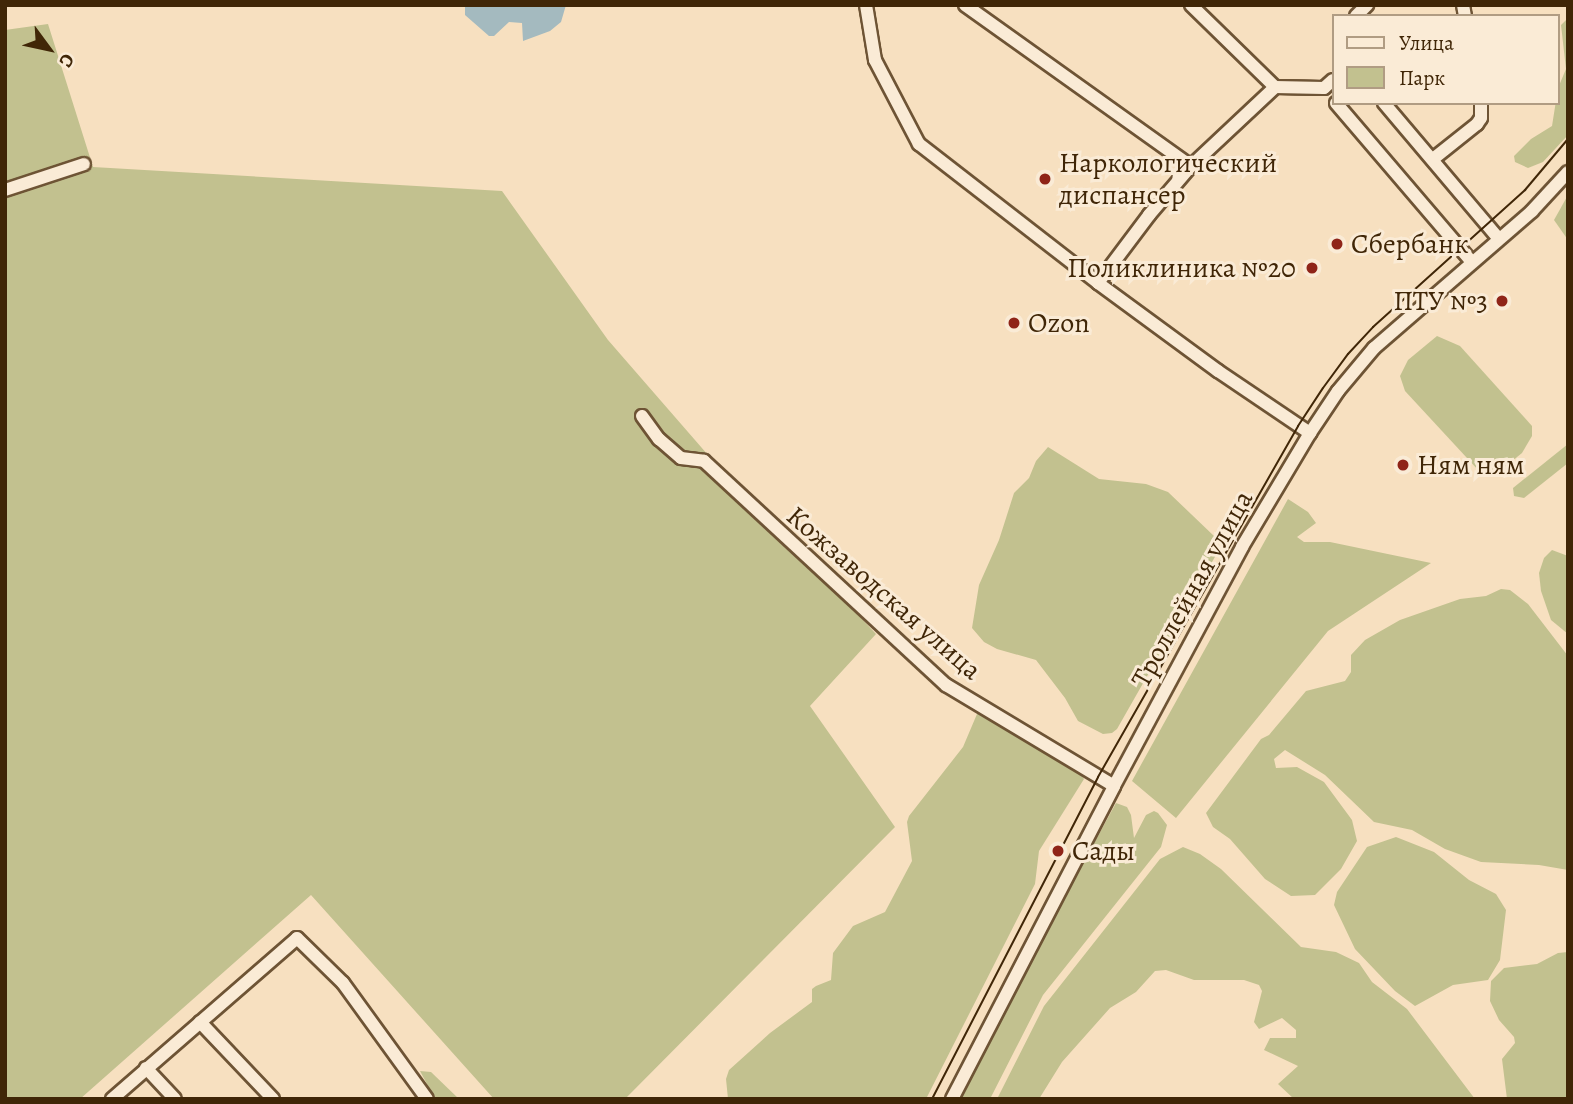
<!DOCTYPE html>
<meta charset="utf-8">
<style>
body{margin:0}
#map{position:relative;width:1573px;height:1104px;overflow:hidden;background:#f7e0c0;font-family:Alegreya,serif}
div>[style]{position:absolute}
.green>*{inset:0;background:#c2c18f}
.water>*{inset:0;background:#a4babf}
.roads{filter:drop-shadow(2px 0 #6e5435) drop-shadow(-2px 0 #6e5435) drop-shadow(0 2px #6e5435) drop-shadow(0 -2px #6e5435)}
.minor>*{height:12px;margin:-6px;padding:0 6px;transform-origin:6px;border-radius:6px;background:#faebd6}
.tram>*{height:2px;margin:-1px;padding:0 1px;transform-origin:1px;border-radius:1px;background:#402607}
.dots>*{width:19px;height:19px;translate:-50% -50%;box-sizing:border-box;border:4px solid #faebd6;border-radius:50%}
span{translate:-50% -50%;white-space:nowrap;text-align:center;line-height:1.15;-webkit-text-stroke:6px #faebd6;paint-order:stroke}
.poi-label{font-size:28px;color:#402607}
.left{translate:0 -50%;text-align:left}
.right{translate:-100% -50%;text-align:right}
.street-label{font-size:28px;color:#402607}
.frame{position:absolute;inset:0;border:7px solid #402607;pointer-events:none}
.legend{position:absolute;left:1332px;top:14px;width:228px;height:91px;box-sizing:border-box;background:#faebd6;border:2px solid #b09c83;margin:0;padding:9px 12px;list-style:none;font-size:21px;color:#402607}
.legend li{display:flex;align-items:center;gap:14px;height:35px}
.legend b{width:35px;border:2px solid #b09c83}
.north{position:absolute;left:14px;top:14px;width:70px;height:70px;-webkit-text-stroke:5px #faebd6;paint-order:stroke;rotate:123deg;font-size:19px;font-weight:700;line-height:28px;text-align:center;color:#402607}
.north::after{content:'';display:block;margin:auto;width:24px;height:32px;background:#402607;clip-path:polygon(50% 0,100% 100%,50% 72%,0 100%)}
</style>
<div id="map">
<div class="green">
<div style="clip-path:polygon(1568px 18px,1568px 135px,1543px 162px,1528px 168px,1515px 162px,1514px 156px,1531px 139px,1552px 126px,1558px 88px,1566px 69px,1561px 25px)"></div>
<div style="clip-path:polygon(48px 24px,93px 167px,502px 191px,608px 340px,708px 455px,876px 634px,810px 706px,895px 827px,625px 1099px,494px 1099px,311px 895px,80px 1099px,5px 1099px,5px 30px)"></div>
<div style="clip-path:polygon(1568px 195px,1568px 240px,1554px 220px)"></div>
<div style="clip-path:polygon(1437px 336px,1460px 346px,1532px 426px,1532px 436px,1522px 453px,1506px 466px,1487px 474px,1479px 471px,1405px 391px,1400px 376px,1408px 360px)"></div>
<div style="clip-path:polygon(1568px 444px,1568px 463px,1524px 498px,1514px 496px,1513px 488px)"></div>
<div style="clip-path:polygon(1048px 447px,1099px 479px,1146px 484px,1168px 492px,1214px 536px,1220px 548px,1117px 729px,1112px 733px,1103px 734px,1078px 721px,1065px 698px,1036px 660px,997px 649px,984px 642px,972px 628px,979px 585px,999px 540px,1014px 493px,1029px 478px,1036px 461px)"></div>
<div style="clip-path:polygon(1288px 499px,1308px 512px,1316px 523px,1297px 537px,1304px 542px,1330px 542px,1431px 563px,1328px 631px,1176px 818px,1132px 781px)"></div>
<div style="clip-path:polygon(1552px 550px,1568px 556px,1568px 634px,1551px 620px,1541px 591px,1539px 573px,1544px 558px)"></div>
<div style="clip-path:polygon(1501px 589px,1510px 590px,1528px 604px,1568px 656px,1568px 870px,1539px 865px,1481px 862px,1445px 849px,1412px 830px,1374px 822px,1325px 775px,1285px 750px,1274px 759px,1276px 768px,1297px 767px,1324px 782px,1352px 820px,1357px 841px,1341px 869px,1315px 895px,1291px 896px,1265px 879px,1230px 839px,1213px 827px,1206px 813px,1261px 739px,1269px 735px,1306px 691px,1345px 681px,1351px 672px,1351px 655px,1365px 640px,1400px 620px,1460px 599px,1486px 596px)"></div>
<div style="clip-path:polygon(982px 713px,1078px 770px,1084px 779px,1039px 851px,1035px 884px,926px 1099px,728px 1099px,726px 1079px,729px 1070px,770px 1033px,812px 1002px,812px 989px,816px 986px,831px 980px,833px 953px,853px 926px,885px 912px,912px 861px,907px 822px,909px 816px,963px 747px,977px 714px)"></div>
<div style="clip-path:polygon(1116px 803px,1127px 807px,1131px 815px,1134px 838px,1146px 815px,1154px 811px,1158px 813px,1167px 825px,1161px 847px,1043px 995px,990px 1099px,954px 1099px)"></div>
<div style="clip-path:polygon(1396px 837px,1434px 852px,1469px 880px,1496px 894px,1506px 910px,1500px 960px,1488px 980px,1453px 985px,1415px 1006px,1395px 991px,1355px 949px,1334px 905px,1337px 892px,1367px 847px)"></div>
<div style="clip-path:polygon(1183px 847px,1200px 854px,1221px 869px,1301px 947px,1336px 952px,1359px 963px,1372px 982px,1407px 1009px,1475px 1099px,1294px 1099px,1278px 1084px,1298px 1066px,1264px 1050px,1270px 1038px,1296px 1038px,1296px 1030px,1282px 1018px,1259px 1029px,1254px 1022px,1262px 991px,1259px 985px,1244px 980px,1194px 980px,1166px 970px,1155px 971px,1136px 992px,1110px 1008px,1062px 1062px,1039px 1099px,997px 1099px,1044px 1006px,1160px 859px)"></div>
<div style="clip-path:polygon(1568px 952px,1568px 1099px,1507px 1099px,1502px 1059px,1515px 1043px,1514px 1037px,1499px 1020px,1490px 1001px,1491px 981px,1504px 968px,1537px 964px,1558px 953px)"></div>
<div style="clip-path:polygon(420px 1071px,431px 1072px,459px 1099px,435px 1099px)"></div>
</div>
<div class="water">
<div style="clip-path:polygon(465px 5px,566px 5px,561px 22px,550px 31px,523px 41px,522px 23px,509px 22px,494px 36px,489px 36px,465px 15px)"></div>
</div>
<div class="roads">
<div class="minor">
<div style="left:866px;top:5px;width:56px;rotate:80.7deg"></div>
<div style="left:875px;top:60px;width:95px;rotate:62.4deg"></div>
<div style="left:919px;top:144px;width:227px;rotate:37.8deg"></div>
<div style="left:1098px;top:283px;width:149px;rotate:36.3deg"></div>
<div style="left:1218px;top:371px;width:111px;rotate:34deg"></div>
<div style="left:965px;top:5px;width:277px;rotate:35.5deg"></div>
<div style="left:1191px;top:5px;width:117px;rotate:44.3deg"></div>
<div style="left:1463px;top:5px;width:11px;rotate:80deg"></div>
<div style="left:1356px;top:16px;width:16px;rotate:-45deg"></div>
<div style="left:1336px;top:103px;width:209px;rotate:49.5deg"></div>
<div style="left:1384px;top:103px;width:178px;rotate:49.8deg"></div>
<div style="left:1433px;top:159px;width:56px;rotate:-38.5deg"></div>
<div style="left:1477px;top:124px;width:7px;rotate:-56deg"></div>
<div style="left:1481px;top:118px;width:15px;rotate:-90deg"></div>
<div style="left:5px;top:190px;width:83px;rotate:-18.2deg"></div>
<div style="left:1098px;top:283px;width:85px;rotate:-53.1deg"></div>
<div style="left:1149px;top:215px;width:65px;rotate:-49.4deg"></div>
<div style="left:1191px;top:166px;width:115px;rotate:-43.2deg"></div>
<div style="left:1275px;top:87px;width:49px;rotate:1.2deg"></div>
<div style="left:1324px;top:88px;width:12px;rotate:-42deg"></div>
<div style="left:642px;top:416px;width:29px;rotate:54deg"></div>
<div style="left:659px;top:439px;width:29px;rotate:41deg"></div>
<div style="left:681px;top:458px;width:23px;rotate:7deg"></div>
<div style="left:704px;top:461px;width:330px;rotate:42.8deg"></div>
<div style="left:946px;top:685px;width:196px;rotate:31deg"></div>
<div style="left:200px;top:1022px;width:106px;rotate:46.5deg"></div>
<div style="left:146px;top:1068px;width:42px;rotate:46.9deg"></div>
<div style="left:112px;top:1099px;width:245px;rotate:-41deg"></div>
<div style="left:297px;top:938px;width:64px;rotate:44.4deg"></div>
<div style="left:343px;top:983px;width:143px;rotate:54.1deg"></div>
<div style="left:952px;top:1099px;width:352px;rotate:-62.6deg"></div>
<div style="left:1114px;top:786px;width:271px;rotate:-61.8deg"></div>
<div style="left:1242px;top:547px;width:133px;rotate:-59.2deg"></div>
<div style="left:1310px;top:433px;width:50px;rotate:-56.3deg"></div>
<div style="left:1338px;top:391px;width:56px;rotate:-50.1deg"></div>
<div style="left:1374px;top:348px;width:209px;rotate:-40.9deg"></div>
<div style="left:1532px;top:211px;width:53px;rotate:-47.3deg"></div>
</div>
</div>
<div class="tram">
<div style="left:932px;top:1099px;width:362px;rotate:-62.7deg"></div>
<div style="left:1098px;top:777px;width:404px;rotate:-60.3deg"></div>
<div style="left:1298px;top:426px;width:45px;rotate:-56.7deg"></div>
<div style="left:1323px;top:388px;width:42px;rotate:-53.7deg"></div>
<div style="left:1348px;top:354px;width:37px;rotate:-47deg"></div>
<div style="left:1373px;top:327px;width:205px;rotate:-42deg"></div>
<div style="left:1525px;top:190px;width:67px;rotate:-49.9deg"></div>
</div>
<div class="dots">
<div style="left:1045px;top:179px;background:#8f2418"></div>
<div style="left:1337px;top:244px;background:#8f2418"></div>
<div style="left:1312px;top:268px;background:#8f2418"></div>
<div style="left:1502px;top:301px;background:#8f2418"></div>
<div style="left:1014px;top:323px;background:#8f2418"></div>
<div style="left:1403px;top:465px;background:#8f2418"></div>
<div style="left:1058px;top:851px;background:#8f2418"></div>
</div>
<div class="poi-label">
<span class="left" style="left:1059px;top:179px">Наркологический<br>диспансер</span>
<span class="left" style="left:1351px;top:244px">Сбербанк</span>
<span class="right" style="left:1296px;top:268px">Поликлиника №20</span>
<span class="right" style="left:1488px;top:301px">ПТУ №3</span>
<span class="left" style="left:1028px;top:323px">Ozon</span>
<span class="left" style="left:1417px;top:465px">Ням ням</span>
<span class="left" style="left:1072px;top:851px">Сады</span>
</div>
<div class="street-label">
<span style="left:1192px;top:589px;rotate:-61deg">Троллейная улица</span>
<span style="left:884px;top:593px;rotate:41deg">Кожзаводская улица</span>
</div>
<div class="frame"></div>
<ul class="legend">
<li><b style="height:9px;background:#faebd6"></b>Улица</li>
<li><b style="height:19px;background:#c2c18f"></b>Парк</li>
</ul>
<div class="north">С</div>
</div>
